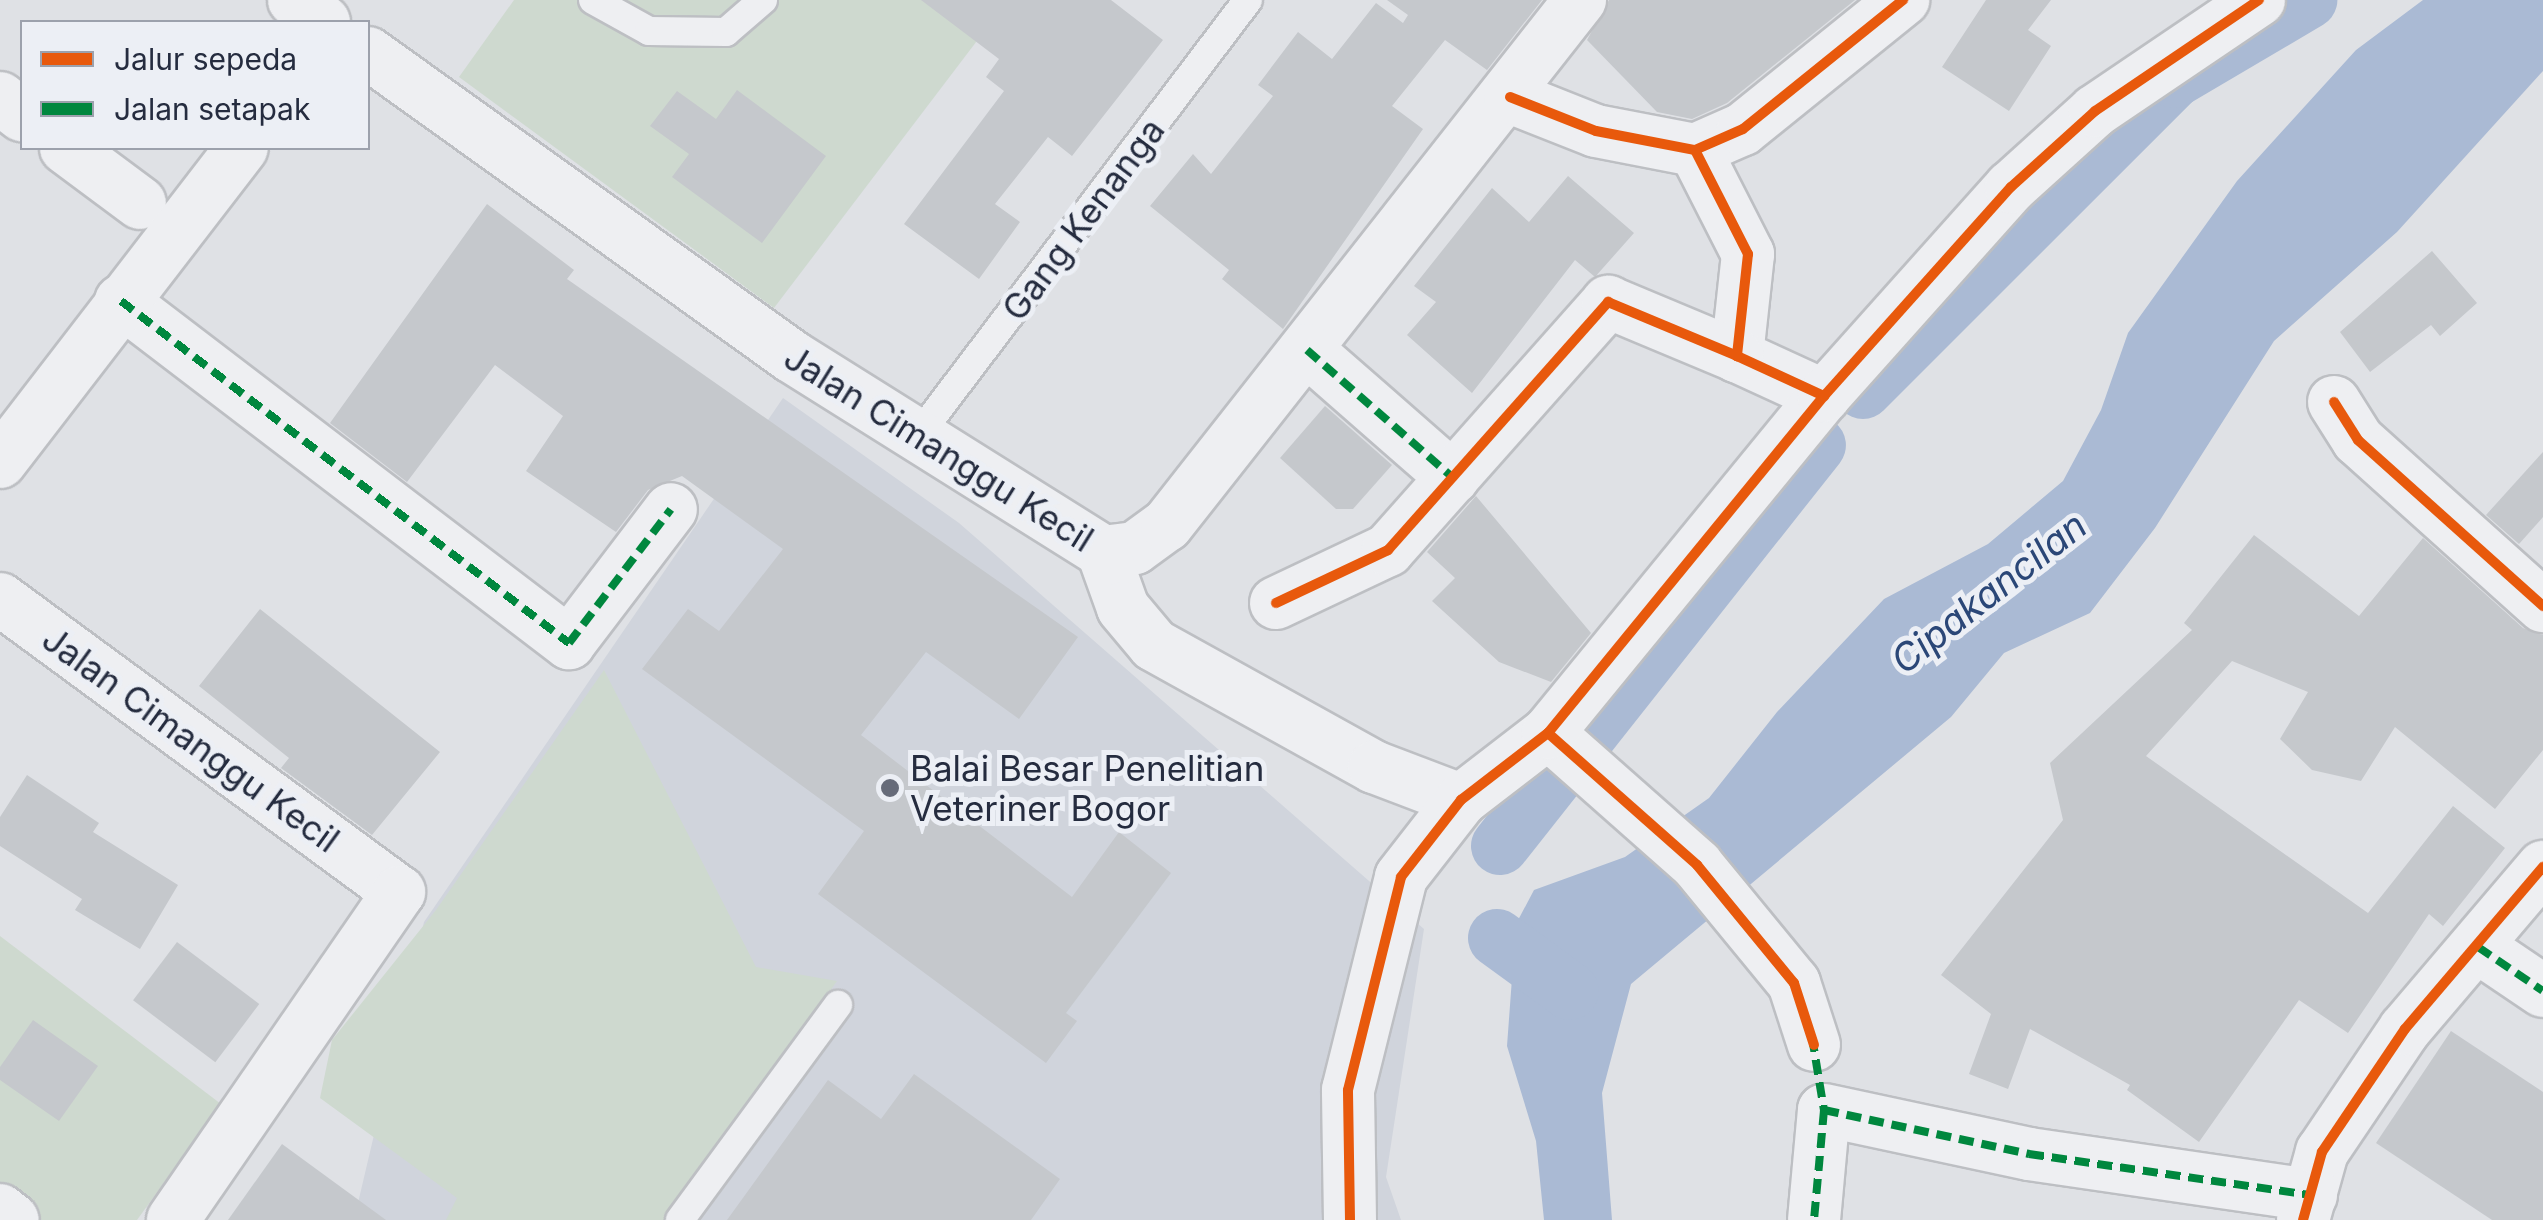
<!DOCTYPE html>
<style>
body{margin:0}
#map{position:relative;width:2543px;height:1220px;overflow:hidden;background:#dfe1e5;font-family:Inter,sans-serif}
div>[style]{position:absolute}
.built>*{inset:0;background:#d0d4dc}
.green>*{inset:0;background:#ced9cf}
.water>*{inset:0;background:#aabad4}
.canal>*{height:58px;margin:-29px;padding:0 29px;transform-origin:29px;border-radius:29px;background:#aabad4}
.building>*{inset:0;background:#c5c8cc;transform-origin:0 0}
.roads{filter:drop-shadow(2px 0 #bdbfc3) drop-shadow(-2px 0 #bdbfc3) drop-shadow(0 2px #bdbfc3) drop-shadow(0 -2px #bdbfc3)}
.service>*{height:28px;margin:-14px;padding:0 14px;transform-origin:14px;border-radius:14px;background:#eeeff2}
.minor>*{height:52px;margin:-26px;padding:0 26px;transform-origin:26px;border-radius:26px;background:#eeeff2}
.quiet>*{height:8px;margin-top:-4px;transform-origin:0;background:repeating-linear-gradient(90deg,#00873e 0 15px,transparent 0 23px)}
.cycleway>*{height:10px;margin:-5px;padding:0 5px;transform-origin:5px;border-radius:5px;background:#e8590c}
.dots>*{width:28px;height:28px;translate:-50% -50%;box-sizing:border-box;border:5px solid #eceff5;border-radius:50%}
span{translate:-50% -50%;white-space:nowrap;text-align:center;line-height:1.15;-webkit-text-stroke:10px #eceff5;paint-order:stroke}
.street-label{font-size:35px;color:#252c3f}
.poi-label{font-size:35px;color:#252c3f}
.left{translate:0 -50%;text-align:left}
.water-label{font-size:38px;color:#2b4777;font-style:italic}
.legend{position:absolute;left:20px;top:20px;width:350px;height:130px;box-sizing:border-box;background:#eceff5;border:2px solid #9ca1ac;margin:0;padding:12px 18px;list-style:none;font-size:30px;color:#252c3f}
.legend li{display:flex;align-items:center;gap:20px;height:50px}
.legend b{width:50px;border:2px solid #9ca1ac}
</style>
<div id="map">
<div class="built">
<div style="clip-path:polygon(783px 398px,959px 523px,1424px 929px,1386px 1177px,1401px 1220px,354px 1220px,424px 922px)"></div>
</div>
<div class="green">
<div style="clip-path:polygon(514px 0,1008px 0,774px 308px,459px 77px)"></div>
<div style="clip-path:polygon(604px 670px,756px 967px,837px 981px,667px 1220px,446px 1220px,457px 1198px,320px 1098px,332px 1040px,436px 910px)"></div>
<div style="clip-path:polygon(0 936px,221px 1104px,137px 1220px,0 1220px)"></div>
</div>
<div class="water">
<div style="clip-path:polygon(2423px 0,2543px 0,2543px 71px,2397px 232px,2274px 341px,2155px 528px,2090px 613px,2004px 653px,1951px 717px,1631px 984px,1602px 1093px,1612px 1220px,1544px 1220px,1536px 1141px,1507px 1046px,1516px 924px,1534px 890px,1625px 857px,1709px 798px,1777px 712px,1884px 599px,1988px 544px,2063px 481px,2101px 410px,2128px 333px,2237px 181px,2356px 50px)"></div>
</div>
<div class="canal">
<div style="left:1863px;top:390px;width:440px;rotate:-45deg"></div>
<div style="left:2174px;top:79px;width:156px;rotate:-30.5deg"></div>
<div style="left:1500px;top:846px;width:511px;rotate:-51.67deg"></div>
<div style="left:1497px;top:938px;width:90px;rotate:36deg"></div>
</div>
<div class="building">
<div style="clip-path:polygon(921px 0,1111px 0,1163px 40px,1072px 156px,1048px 137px,995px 204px,1020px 222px,979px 279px,904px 224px,1004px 91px,986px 77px,999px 59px)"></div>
<div style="clip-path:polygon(1387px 0,1542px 0,1487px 70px,1445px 40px,1392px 106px,1423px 129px,1283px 329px,1222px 279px,1229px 270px,1150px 206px,1193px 154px,1211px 174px,1273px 96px,1258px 85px,1298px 32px,1332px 59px,1376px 3px,1403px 23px,1408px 15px)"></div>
<div style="clip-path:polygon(1609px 0,1855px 0,1727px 103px,1692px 119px,1657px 112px,1587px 40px)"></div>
<div style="clip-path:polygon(1986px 0,2051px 0,2028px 30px,2051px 46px,2009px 111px,1942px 67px)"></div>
<div style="clip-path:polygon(737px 90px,826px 156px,762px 243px,672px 177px,689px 154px,650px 126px,677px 91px,716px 119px)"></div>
<div style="clip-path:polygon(1568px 176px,1634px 233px,1595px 277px,1575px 260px,1472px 393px,1407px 335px,1436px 302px,1414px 286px,1492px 188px,1529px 222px)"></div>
<div style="clip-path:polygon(487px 204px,574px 270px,567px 279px,1078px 637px,1019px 719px,926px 652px,861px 735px,1072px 897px,1119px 832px,1171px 873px,1066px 1013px,1077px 1021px,1046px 1063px,818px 894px,864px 831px,642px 669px,688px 609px,719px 631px,783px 549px,682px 476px,648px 490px,616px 532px,526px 471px,563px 416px,495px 365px,407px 482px,330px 423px)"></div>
<div style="clip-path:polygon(2432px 251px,2477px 303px,2440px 336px,2431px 325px,2370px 372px,2340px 332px)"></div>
<div style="clip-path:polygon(1325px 406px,1392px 465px,1353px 509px,1336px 509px,1280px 458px)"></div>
<div style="clip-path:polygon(2543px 452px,2543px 517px,2519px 544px,2486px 515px)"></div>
<div style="clip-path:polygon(1476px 496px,1591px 633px,1551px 682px,1499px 662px,1432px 601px,1455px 578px,1427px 552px)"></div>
<div style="clip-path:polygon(2254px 535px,2359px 616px,2423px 538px,2523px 628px,2543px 635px,2543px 750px,2495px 809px,2395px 727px,2361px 781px,2312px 770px,2280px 739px,2308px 692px,2232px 661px,2146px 756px,2368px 913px,2453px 806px,2505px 848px,2443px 926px,2429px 914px,2348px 1033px,2299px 1000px,2199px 1142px,2127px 1090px,2130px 1085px,2030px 1029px,2008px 1089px,1969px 1074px,1991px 1014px,1941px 975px,2063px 820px,2050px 763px,2192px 630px,2184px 623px)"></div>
<div style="clip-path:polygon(260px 609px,440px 752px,372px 835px,281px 768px,289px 758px,199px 686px)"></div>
<div style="clip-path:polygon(27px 775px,99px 823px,93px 832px,178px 885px,140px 949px,75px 910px,82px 899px,0 846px,0 817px)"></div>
<div style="left:177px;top:942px;width:103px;height:73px;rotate:37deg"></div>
<div style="clip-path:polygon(33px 1020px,98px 1066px,59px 1121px,0 1080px,0 1067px)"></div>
<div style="clip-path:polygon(2451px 1031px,2543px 1092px,2543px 1220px,2492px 1220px,2376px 1143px)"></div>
<div style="clip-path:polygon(914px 1074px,1060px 1179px,1031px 1220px,727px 1220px,828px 1080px,881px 1119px)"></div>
<div style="clip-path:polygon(282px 1144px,386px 1220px,228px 1220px)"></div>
</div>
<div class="roads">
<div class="service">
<div style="left:593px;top:0;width:64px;rotate:29deg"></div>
<div style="left:649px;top:31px;width:77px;rotate:0.7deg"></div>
<div style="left:726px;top:32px;width:49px;rotate:-40.9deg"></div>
<div style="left:917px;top:437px;width:548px;rotate:-52.86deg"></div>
<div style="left:680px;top:1220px;width:267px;rotate:-53.7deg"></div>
</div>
<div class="minor">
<div style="left:294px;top:0;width:37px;rotate:36deg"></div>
<div style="left:368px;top:53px;width:520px;rotate:35.61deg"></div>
<div style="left:791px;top:356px;width:368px;rotate:32.1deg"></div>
<div style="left:1103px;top:552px;width:32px;rotate:-7deg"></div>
<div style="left:1135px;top:548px;width:39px;rotate:-36deg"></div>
<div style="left:1167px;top:525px;width:668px;rotate:-51.81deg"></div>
<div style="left:1510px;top:97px;width:92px;rotate:21.6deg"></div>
<div style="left:1596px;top:131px;width:101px;rotate:10.9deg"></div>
<div style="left:1695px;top:150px;width:52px;rotate:-23.6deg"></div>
<div style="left:1743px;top:129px;width:206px;rotate:-38.9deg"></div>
<div style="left:0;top:98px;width:28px;rotate:38deg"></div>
<div style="left:66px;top:148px;width:92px;rotate:36.6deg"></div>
<div style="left:1695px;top:150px;width:117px;rotate:63deg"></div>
<div style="left:1748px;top:254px;width:103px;rotate:96.2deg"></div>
<div style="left:1737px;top:356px;width:96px;rotate:24.7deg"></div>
<div style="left:121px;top:301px;width:564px;rotate:37.36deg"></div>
<div style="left:569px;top:643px;width:168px;rotate:-52.7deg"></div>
<div style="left:1307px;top:350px;width:194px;rotate:41.2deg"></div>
<div style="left:2334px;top:402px;width:45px;rotate:57.7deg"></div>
<div style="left:2358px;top:440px;width:249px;rotate:41.9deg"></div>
<div style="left:0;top:462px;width:396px;rotate:-52.4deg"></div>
<div style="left:1103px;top:552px;width:59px;rotate:70.3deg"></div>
<div style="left:1123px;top:608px;width:48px;rotate:50deg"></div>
<div style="left:1154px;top:645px;width:252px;rotate:29deg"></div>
<div style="left:1374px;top:767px;width:93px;rotate:20.8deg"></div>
<div style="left:0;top:599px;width:495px;rotate:36.3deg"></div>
<div style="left:399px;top:892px;width:398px;rotate:124.6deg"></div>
<div style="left:1276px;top:603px;width:124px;rotate:-25.3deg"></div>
<div style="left:1388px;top:550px;width:332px;rotate:-48.4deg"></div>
<div style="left:1608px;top:302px;width:140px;rotate:22.7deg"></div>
<div style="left:1548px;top:733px;width:199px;rotate:41.5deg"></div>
<div style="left:1697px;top:865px;width:153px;rotate:50.6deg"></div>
<div style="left:1794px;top:983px;width:65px;rotate:72.1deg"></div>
<div style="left:2478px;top:947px;width:78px;rotate:34.1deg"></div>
<div style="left:0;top:1210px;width:16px;rotate:38deg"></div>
<div style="left:1350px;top:1220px;width:130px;rotate:-90.9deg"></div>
<div style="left:1348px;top:1090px;width:219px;rotate:-76deg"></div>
<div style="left:1401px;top:877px;width:98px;rotate:-52.1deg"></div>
<div style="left:1461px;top:800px;width:110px;rotate:-37.6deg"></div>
<div style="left:1548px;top:733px;width:436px;rotate:-50.7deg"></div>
<div style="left:1824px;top:396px;width:280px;rotate:-48.2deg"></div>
<div style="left:2011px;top:187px;width:113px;rotate:-42.1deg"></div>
<div style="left:2095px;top:111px;width:198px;rotate:-34.1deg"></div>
<div style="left:1814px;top:1220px;width:110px;rotate:-84.8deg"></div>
<div style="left:1824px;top:1110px;width:210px;rotate:12.1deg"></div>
<div style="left:2029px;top:1154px;width:285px;rotate:8.3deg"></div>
<div style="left:2303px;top:1220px;width:71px;rotate:-74.4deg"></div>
<div style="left:2322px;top:1152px;width:148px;rotate:-56deg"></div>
<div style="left:2405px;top:1029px;width:213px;rotate:-49.6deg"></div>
</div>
</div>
<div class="quiet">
<div style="left:121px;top:301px;width:564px;rotate:37.36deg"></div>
<div style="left:569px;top:643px;width:168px;rotate:-52.7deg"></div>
<div style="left:1307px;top:350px;width:194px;rotate:41.2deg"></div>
<div style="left:2478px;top:947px;width:78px;rotate:34.1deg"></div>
<div style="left:1812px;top:1037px;width:74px;rotate:80.7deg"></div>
<div style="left:1824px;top:1110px;width:110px;rotate:95.2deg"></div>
<div style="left:1824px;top:1110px;width:210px;rotate:12.1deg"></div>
<div style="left:2029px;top:1154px;width:285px;rotate:8.3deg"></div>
</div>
<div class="cycleway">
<div style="left:1510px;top:97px;width:92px;rotate:21.6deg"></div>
<div style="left:1596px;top:131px;width:101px;rotate:10.9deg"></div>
<div style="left:1695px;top:150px;width:52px;rotate:-23.6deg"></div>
<div style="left:1743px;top:129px;width:206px;rotate:-38.9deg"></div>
<div style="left:1695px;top:150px;width:117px;rotate:63deg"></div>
<div style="left:1748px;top:254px;width:103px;rotate:96.2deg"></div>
<div style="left:1737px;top:356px;width:96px;rotate:24.7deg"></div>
<div style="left:2334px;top:402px;width:45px;rotate:57.7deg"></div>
<div style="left:2358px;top:440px;width:249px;rotate:41.9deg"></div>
<div style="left:1276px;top:603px;width:124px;rotate:-25.3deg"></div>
<div style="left:1388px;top:550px;width:332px;rotate:-48.4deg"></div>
<div style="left:1608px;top:302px;width:140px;rotate:22.7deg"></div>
<div style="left:1548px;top:733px;width:199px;rotate:41.5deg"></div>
<div style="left:1697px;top:865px;width:153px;rotate:50.6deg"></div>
<div style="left:1794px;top:983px;width:65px;rotate:72.1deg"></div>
<div style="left:1350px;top:1220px;width:130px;rotate:-90.9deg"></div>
<div style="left:1348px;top:1090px;width:219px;rotate:-76deg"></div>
<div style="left:1401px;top:877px;width:98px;rotate:-52.1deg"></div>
<div style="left:1461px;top:800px;width:110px;rotate:-37.6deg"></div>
<div style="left:1548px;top:733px;width:436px;rotate:-50.7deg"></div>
<div style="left:1824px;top:396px;width:280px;rotate:-48.2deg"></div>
<div style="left:2011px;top:187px;width:113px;rotate:-42.1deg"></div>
<div style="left:2095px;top:111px;width:198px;rotate:-34.1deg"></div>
<div style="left:2303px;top:1220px;width:71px;rotate:-74.4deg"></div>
<div style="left:2322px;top:1152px;width:148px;rotate:-56deg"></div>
<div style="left:2405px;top:1029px;width:213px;rotate:-49.6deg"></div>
</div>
<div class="dots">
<div style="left:890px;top:788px;background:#666b79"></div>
</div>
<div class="street-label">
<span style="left:1083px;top:219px;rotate:-53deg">Gang Kenanga</span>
<span style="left:939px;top:448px;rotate:32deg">Jalan Cimanggu Kecil</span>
<span style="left:191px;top:739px;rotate:36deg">Jalan Cimanggu Kecil</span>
</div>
<div class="poi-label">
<span class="left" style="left:910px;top:788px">Balai Besar Penelitian<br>Veteriner Bogor</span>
</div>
<div class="water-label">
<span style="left:1989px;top:593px;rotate:-38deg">Cipakancilan</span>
</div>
<ul class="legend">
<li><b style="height:12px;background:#e8590c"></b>Jalur sepeda</li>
<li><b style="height:12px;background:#00873e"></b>Jalan setapak</li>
</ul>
</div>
